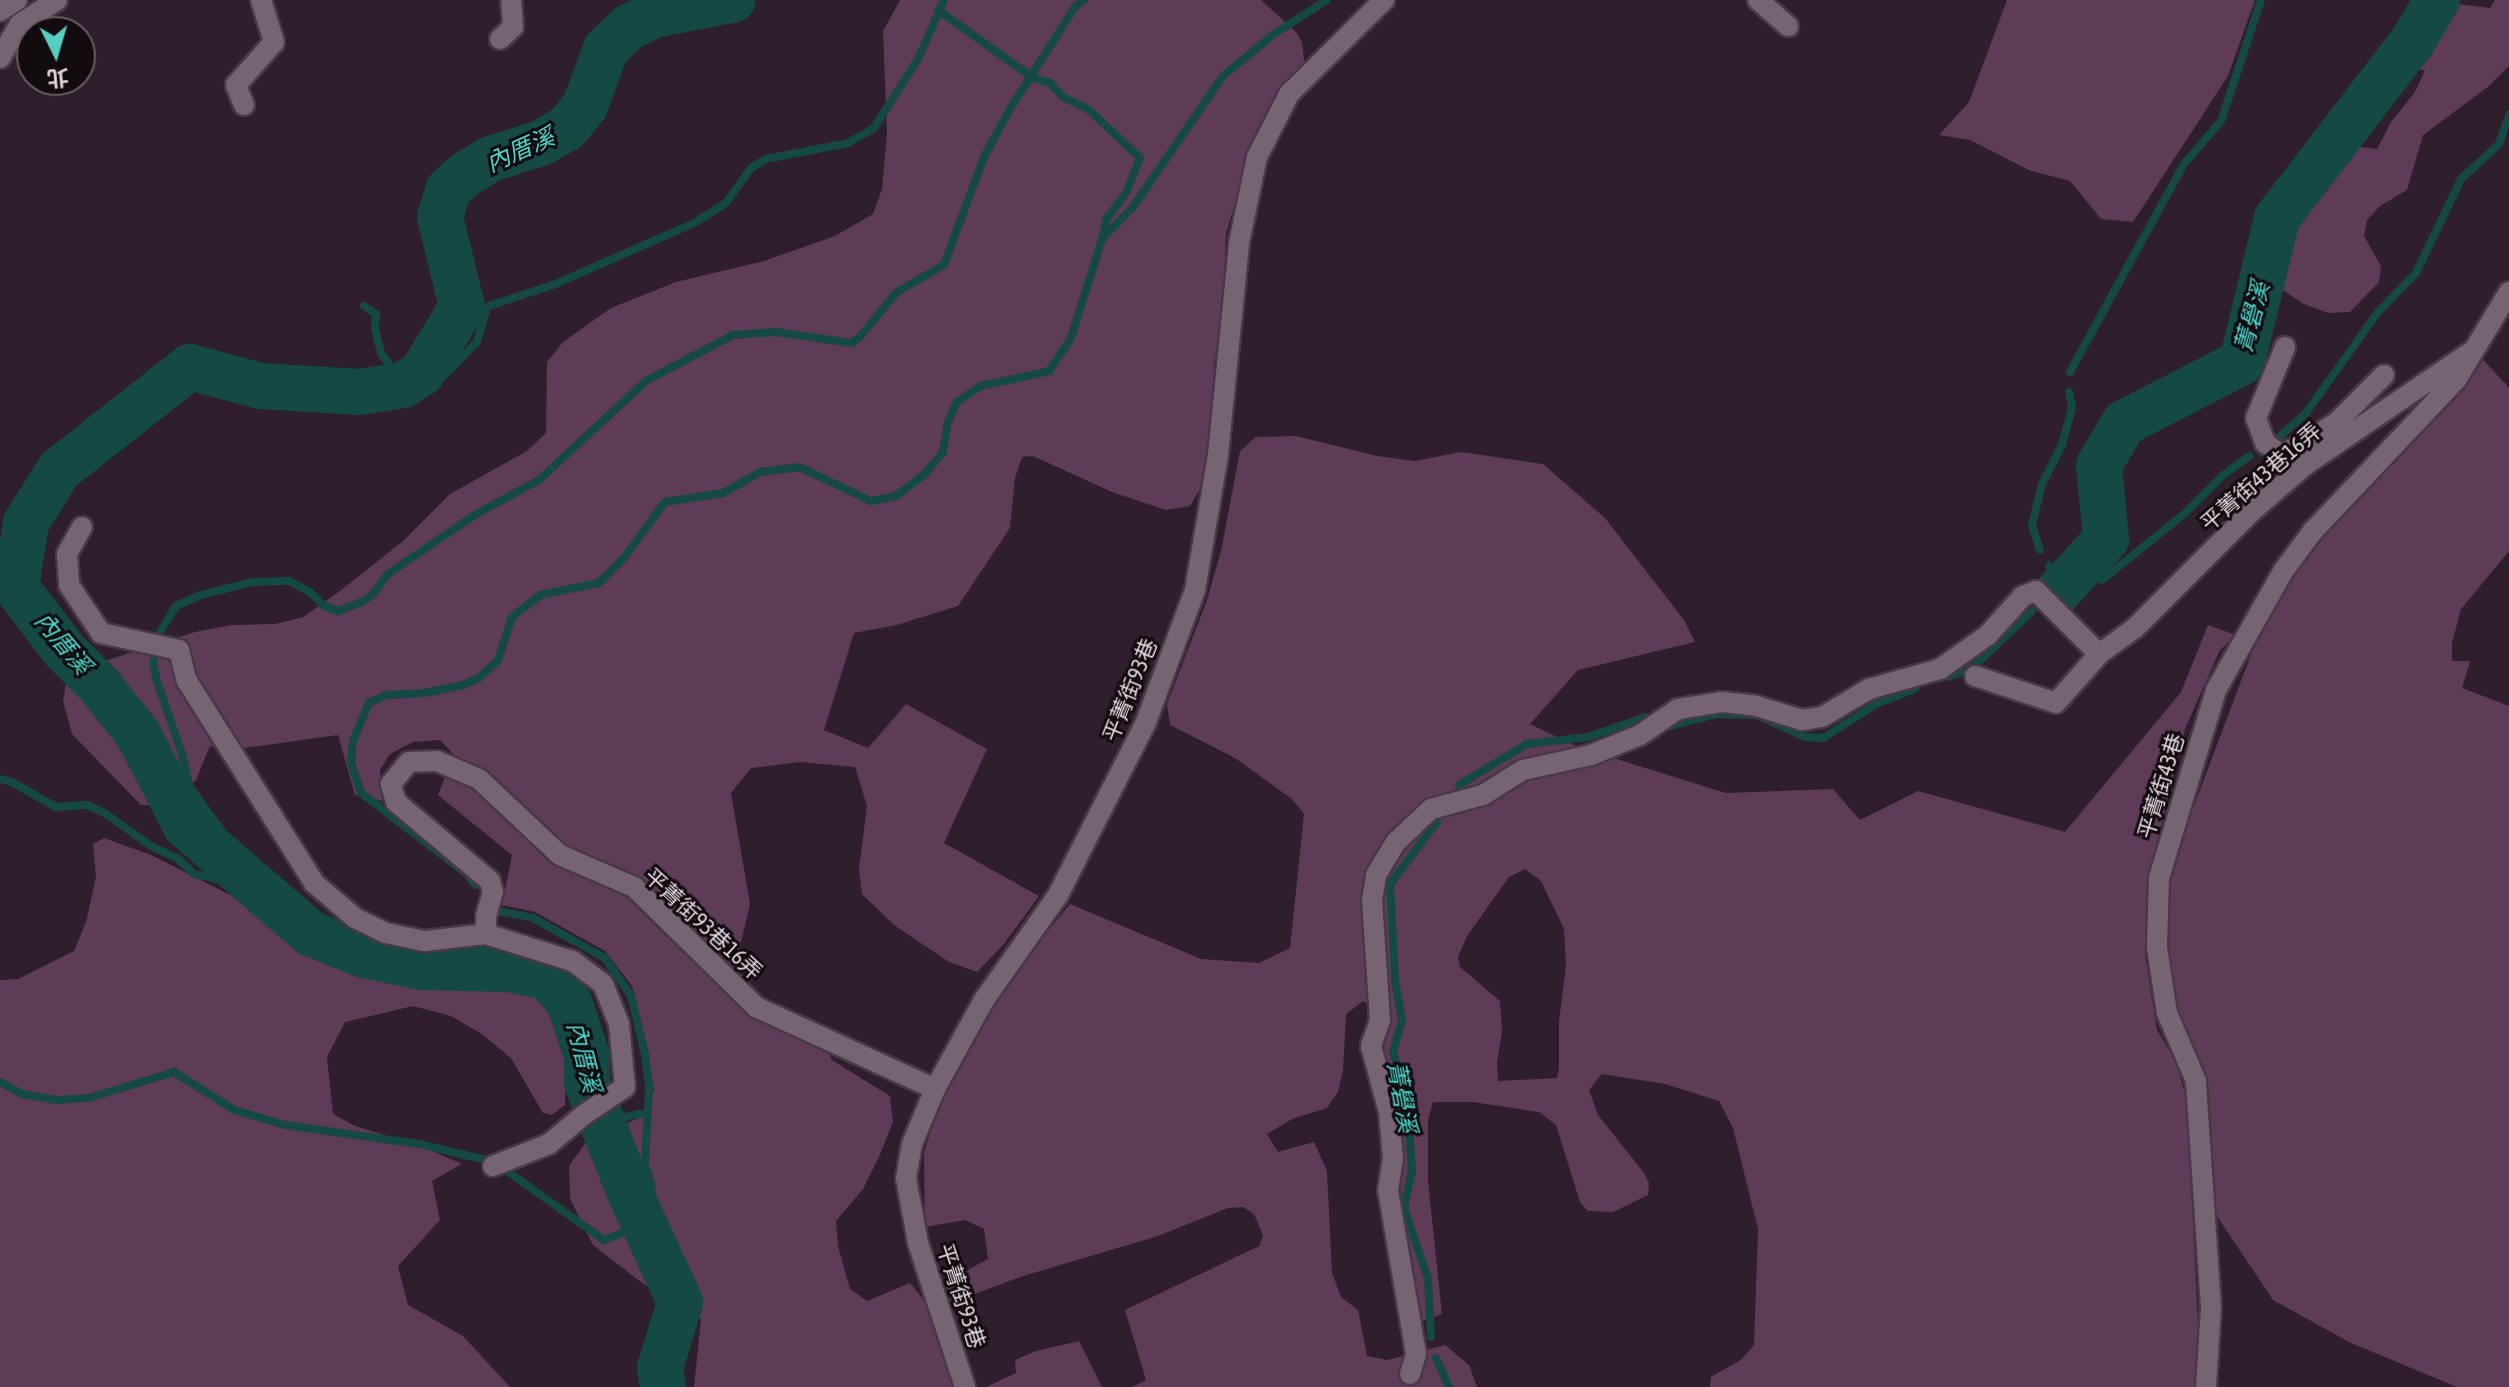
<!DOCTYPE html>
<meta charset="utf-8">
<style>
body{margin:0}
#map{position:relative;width:2509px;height:1387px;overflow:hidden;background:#2f1e2b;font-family:"Asap Condensed","Noto Sans TC",sans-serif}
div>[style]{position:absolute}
.green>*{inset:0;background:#5e3b57}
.stream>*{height:8px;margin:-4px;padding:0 4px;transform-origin:4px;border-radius:4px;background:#154944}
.river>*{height:46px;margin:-23px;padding:0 23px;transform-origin:23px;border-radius:23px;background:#154944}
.roads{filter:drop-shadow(2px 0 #473a44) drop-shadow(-2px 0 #473a44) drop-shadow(0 2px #473a44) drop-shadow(0 -2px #473a44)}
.minor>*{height:20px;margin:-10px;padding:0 10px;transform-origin:10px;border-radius:10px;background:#776473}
span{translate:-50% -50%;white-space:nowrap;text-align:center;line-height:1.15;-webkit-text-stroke:6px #120b10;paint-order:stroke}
.street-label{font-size:22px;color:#e3d7e0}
.water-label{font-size:24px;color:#4ad9cc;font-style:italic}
.north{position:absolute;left:16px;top:16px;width:80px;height:80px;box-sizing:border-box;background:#120b10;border:2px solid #665d63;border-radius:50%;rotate:175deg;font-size:22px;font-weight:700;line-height:32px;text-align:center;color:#e3d7e0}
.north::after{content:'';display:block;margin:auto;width:28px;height:36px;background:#57cec2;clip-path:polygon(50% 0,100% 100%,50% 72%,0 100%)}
</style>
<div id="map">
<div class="green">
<div style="clip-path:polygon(900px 0,1261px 0,1296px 32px,1302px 42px,1305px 68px,1250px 154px,1226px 233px,1222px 327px,1214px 363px,1211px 429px,1200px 489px,1190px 506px,1166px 510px,1112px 492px,1033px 456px,1022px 457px,1015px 478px,1010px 528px,958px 606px,897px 625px,854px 633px,824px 730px,868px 748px,906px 704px,987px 749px,944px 843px,1039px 896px,1004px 944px,977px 972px,949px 962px,894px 925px,862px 894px,859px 869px,867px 806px,855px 767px,800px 762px,751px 768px,731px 793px,750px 904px,734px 972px,763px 1003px,810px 1018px,832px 1060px,890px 1096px,893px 1122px,879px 1157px,863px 1189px,836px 1221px,838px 1246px,850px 1289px,867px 1301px,910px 1283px,931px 1309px,956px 1387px,694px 1387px,701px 1319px,642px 1283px,593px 1245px,570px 1199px,569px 1166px,587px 1141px,643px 1116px,654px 1090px,632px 986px,605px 951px,535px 912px,502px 905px,512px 855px,438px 795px,454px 755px,440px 740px,413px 742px,390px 754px,380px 770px,382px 801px,355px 795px,338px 735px,237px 749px,220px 741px,209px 748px,196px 780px,180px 794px,164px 805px,141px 805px,72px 734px,63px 701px,66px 683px,89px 666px,195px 632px,232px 625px,275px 624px,303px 617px,340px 591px,403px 541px,450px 494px,527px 451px,546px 433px,547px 362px,563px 342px,611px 308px,676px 282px,764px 261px,835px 236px,873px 214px,882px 189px,887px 133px,883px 31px)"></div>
<div style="clip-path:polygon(2007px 0,2255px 0,2228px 76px,2133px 222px,2101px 219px,2070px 181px,2031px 171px,1970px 140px,1939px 135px,1969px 102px)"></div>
<div style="clip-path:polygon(2495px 0,2509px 0,2509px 66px,2489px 86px,2423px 135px,2407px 190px,2380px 206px,2367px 220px,2364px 236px,2381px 266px,2379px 282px,2350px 312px,2328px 313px,2304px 304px,2275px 285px,2277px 245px,2290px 216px,2315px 177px,2339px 148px,2353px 146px,2377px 149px,2391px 122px,2415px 92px,2425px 71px,2407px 65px,2406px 58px,2440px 2px,2490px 8px)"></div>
<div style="clip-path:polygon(2478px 354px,2509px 388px,2509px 551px,2461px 609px,2452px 643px,2452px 661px,2470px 661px,2462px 688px,2509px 706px,2509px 1387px,2457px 1387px,2351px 1343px,2273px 1300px,2214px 1212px,2206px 1074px,2177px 1017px,2168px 953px,2168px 875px,2259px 633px,2309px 550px,2444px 410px)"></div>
<div style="clip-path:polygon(evenodd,1296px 436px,1377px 456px,1415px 461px,1461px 452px,1543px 464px,1605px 518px,1684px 620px,1695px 642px,1578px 670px,1530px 724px,1578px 747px,1726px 793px,1833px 789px,1860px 820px,1918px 791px,2065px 832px,2181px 692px,2208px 625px,2236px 635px,2220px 650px,2185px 729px,2149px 875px,2145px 955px,2157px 1030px,2175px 1060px,2187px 1099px,2201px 1387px,1710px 1387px,1711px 1377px,1742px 1359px,1754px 1345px,1758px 1229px,1733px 1128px,1719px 1101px,1665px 1084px,1602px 1074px,1589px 1090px,1598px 1115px,1644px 1173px,1649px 1183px,1648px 1195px,1613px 1212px,1588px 1211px,1580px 1202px,1556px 1125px,1539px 1112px,1473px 1102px,1433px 1102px,1428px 1120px,1428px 1181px,1442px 1314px,1421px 1322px,1407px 1309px,1377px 1003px,1362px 1002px,1346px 1014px,1343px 1070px,1338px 1092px,1327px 1108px,1292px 1119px,1267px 1134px,1278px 1152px,1314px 1142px,1327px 1171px,1332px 1273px,1341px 1297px,1358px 1310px,1367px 1356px,1387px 1360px,1445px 1345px,1469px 1365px,1477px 1387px,1132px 1387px,1146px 1380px,1125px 1310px,1259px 1246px,1263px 1236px,1254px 1214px,1243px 1207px,1228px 1208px,1158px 1236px,1020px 1277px,951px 1303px,945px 1282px,988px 1259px,984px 1229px,965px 1220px,925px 1227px,924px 1153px,940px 1102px,990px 1003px,1070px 904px,1201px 959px,1259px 963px,1290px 948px,1304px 814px,1292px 799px,1235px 758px,1170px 725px,1167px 704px,1207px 600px,1221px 551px,1240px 451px,1256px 437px,1296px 436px,1525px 869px,1541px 881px,1564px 929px,1566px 966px,1559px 1021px,1559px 1068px,1557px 1078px,1498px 1081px,1497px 1062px,1502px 1032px,1500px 1001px,1460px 967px,1458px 957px,1467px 936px,1509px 877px,1525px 869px)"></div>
<div style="clip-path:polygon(104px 838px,151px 855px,254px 907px,298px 944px,385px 968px,509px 981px,549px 993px,563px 1017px,566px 1044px,565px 1105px,552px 1115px,543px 1113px,511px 1058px,482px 1034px,451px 1016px,413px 1006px,345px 1022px,327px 1057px,333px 1114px,355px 1126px,423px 1147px,462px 1164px,432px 1181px,440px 1220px,398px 1266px,408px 1305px,463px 1336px,510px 1387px,0 1387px,0 980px,18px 979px,74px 951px,86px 922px,96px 877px,93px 844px)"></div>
<div style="clip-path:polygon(1079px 1341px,1102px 1387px,986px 1387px,1016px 1373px,1015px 1360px,1036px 1351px)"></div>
</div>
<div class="stream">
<div style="left:938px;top:10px;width:117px;rotate:35.6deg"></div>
<div style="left:1033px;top:78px;width:18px;rotate:16deg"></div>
<div style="left:1050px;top:83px;width:19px;rotate:47deg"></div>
<div style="left:1063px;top:97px;width:28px;rotate:26deg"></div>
<div style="left:1088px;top:109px;width:71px;rotate:43.3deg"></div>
<div style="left:1140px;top:158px;width:35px;rotate:112deg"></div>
<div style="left:1127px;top:191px;width:36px;rotate:126deg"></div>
<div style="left:1106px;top:220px;width:19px;rotate:99deg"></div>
<div style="left:364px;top:306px;width:14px;rotate:34deg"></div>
<div style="left:376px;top:314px;width:15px;rotate:94deg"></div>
<div style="left:375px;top:329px;width:25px;rotate:76deg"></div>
<div style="left:381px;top:353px;width:39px;rotate:55deg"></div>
<div style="left:403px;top:385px;width:14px;rotate:25deg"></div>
<div style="left:416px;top:391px;width:20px;rotate:-18deg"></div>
<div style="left:435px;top:385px;width:60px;rotate:-45.7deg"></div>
<div style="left:477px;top:342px;width:33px;rotate:-74deg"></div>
<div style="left:486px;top:310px;width:24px;rotate:-173deg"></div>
<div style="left:489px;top:306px;width:67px;rotate:-18.2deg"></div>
<div style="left:553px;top:285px;width:154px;rotate:-23.7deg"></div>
<div style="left:694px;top:223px;width:38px;rotate:-32deg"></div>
<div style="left:726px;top:203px;width:43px;rotate:-54.5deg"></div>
<div style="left:751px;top:168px;width:17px;rotate:-31deg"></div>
<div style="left:766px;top:159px;width:84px;rotate:-11deg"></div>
<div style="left:848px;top:143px;width:30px;rotate:-30deg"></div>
<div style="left:874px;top:128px;width:82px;rotate:-57.5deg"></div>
<div style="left:918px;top:59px;width:64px;rotate:-66.2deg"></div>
<div style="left:2070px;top:372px;width:237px;rotate:-61.3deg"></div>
<div style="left:2184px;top:164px;width:57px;rotate:-49.3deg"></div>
<div style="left:2221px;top:121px;width:127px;rotate:-71.7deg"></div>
<div style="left:2280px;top:436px;width:35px;rotate:-41deg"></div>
<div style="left:2306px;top:413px;width:124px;rotate:-54.5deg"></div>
<div style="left:2378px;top:312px;width:54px;rotate:-45.7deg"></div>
<div style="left:2416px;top:273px;width:104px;rotate:-64.4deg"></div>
<div style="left:2461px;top:179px;width:52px;rotate:-42.6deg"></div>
<div style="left:2499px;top:144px;width:31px;rotate:-71deg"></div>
<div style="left:2040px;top:550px;width:26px;rotate:-108deg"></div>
<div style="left:2032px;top:525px;width:42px;rotate:-76.3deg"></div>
<div style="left:2042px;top:484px;width:44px;rotate:-62.9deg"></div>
<div style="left:2062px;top:445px;width:39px;rotate:-75deg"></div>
<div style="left:2072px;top:407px;width:15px;rotate:-101deg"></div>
<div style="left:2049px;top:566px;width:39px;rotate:46deg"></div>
<div style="left:2102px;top:580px;width:105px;rotate:-38.8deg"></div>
<div style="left:2184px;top:514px;width:54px;rotate:-45deg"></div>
<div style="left:2222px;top:476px;width:34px;rotate:-36deg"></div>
<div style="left:160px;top:632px;width:31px;rotate:-58deg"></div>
<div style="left:176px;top:606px;width:27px;rotate:-24deg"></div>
<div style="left:201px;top:595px;width:54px;rotate:-14deg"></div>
<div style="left:253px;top:582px;width:36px;rotate:-2deg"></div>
<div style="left:289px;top:581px;width:24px;rotate:28deg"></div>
<div style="left:310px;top:592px;width:20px;rotate:45deg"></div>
<div style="left:324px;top:606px;width:15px;rotate:20deg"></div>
<div style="left:338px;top:611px;width:26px;rotate:-21deg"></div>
<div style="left:362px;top:602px;width:12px;rotate:-35deg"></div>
<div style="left:372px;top:595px;width:26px;rotate:-53deg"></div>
<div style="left:388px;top:574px;width:103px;rotate:-34.3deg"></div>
<div style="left:473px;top:516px;width:75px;rotate:-28.6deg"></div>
<div style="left:539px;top:480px;width:146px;rotate:-42.8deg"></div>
<div style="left:646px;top:381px;width:98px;rotate:-27.9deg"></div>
<div style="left:733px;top:335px;width:43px;rotate:-4deg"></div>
<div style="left:776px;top:332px;width:76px;rotate:8.3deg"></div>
<div style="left:851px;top:343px;width:9px;rotate:-32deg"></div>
<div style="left:859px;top:338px;width:60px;rotate:-50.4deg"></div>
<div style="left:897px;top:292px;width:54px;rotate:-29.9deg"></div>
<div style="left:944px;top:265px;width:115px;rotate:-69.7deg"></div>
<div style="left:984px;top:157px;width:55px;rotate:-61.6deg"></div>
<div style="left:1010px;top:109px;width:121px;rotate:-57.5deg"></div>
<div style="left:1075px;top:7px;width:11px;rotate:-38deg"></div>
<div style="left:1948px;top:677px;width:26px;rotate:-21deg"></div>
<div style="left:1972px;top:668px;width:83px;rotate:-43.5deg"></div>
<div style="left:1667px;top:727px;width:52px;rotate:-14.6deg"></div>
<div style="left:1717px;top:714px;width:40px;rotate:1.4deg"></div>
<div style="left:1757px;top:715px;width:53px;rotate:24.6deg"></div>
<div style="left:1805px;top:737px;width:18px;rotate:3deg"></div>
<div style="left:1823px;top:738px;width:65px;rotate:-32.5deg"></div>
<div style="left:1878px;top:703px;width:40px;rotate:-21deg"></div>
<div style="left:0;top:779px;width:12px;rotate:14deg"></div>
<div style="left:12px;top:782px;width:51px;rotate:29.6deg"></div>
<div style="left:56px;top:807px;width:31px;rotate:-4deg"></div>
<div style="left:87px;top:805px;width:21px;rotate:25deg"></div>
<div style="left:106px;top:814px;width:55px;rotate:35.4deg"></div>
<div style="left:151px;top:846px;width:29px;rotate:25deg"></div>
<div style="left:177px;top:858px;width:23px;rotate:43deg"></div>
<div style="left:194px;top:874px;width:25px;rotate:12deg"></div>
<div style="left:218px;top:879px;width:10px;rotate:-29deg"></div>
<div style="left:227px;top:874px;width:22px;rotate:-54deg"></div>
<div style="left:240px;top:856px;width:87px;rotate:-126.1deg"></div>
<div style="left:189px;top:786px;width:33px;rotate:-102deg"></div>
<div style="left:182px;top:754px;width:80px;rotate:-108.9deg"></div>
<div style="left:156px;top:678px;width:15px;rotate:-101deg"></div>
<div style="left:153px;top:663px;width:10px;rotate:-73deg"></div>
<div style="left:1459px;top:785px;width:79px;rotate:-31.1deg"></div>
<div style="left:1527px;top:744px;width:61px;rotate:-6.5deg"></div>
<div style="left:1588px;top:737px;width:61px;rotate:-19deg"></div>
<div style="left:475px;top:885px;width:14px;rotate:-126deg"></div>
<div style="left:467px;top:874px;width:133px;rotate:-142.6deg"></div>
<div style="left:361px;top:793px;width:33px;rotate:-108deg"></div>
<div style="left:351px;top:762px;width:21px;rotate:-85deg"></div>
<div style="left:353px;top:741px;width:41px;rotate:-67.2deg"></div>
<div style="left:369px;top:703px;width:19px;rotate:-25deg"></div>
<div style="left:386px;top:695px;width:39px;rotate:-3deg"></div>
<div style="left:425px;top:693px;width:39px;rotate:-12deg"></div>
<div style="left:463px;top:685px;width:17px;rotate:-24deg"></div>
<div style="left:479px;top:678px;width:26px;rotate:-43deg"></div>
<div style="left:498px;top:660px;width:45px;rotate:-72deg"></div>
<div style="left:512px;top:617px;width:36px;rotate:-38deg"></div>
<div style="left:540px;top:595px;width:60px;rotate:-11.5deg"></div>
<div style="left:599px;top:583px;width:35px;rotate:-45deg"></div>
<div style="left:624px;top:558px;width:69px;rotate:-53.8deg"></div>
<div style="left:665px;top:502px;width:59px;rotate:-8.8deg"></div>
<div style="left:723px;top:493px;width:43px;rotate:-29.6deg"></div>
<div style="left:760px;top:472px;width:39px;rotate:-7deg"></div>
<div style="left:799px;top:467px;width:80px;rotate:25.3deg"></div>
<div style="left:871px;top:501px;width:25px;rotate:-11deg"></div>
<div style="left:896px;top:496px;width:34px;rotate:-37deg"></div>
<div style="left:923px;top:476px;width:31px;rotate:-50deg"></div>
<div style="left:943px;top:452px;width:30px;rotate:-81deg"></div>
<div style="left:948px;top:422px;width:22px;rotate:-66deg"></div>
<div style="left:957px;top:402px;width:29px;rotate:-34deg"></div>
<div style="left:981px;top:386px;width:70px;rotate:-12.4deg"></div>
<div style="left:1049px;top:371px;width:40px;rotate:-56deg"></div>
<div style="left:1071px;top:338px;width:104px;rotate:-72.6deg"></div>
<div style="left:1102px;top:239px;width:45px;rotate:-45.9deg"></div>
<div style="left:1133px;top:207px;width:159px;rotate:-55.5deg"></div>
<div style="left:1223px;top:76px;width:66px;rotate:-39.5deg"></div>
<div style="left:1274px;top:34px;width:63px;rotate:-32.7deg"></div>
<div style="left:498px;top:911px;width:36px;rotate:11deg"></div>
<div style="left:533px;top:918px;width:82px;rotate:29.1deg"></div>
<div style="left:605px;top:958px;width:46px;rotate:55.6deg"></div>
<div style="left:631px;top:996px;width:60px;rotate:76.4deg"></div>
<div style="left:645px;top:1054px;width:34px;rotate:83deg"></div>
<div style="left:649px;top:1088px;width:77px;rotate:93deg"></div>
<div style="left:645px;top:1165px;width:23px;rotate:72deg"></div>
<div style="left:0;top:1082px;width:25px;rotate:29deg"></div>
<div style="left:22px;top:1094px;width:36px;rotate:10deg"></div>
<div style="left:57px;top:1100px;width:32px;rotate:-4deg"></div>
<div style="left:89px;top:1098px;width:89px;rotate:-17deg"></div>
<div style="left:174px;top:1072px;width:71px;rotate:32.3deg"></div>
<div style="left:234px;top:1110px;width:53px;rotate:16.4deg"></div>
<div style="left:285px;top:1125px;width:135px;rotate:8.1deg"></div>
<div style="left:419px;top:1144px;width:69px;rotate:13.4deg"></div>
<div style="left:602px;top:1122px;width:40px;rotate:-12deg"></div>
<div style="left:507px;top:1171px;width:119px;rotate:35.4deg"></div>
<div style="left:604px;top:1240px;width:44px;rotate:-21.3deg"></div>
<div style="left:645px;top:1224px;width:17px;rotate:-54deg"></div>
<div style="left:1431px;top:1337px;width:59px;rotate:-92.9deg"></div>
<div style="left:1428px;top:1278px;width:74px;rotate:-108.9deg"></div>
<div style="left:1404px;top:1208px;width:38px;rotate:-78deg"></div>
<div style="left:1412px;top:1171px;width:76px;rotate:-93.8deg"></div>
<div style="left:1407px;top:1095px;width:45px;rotate:-108deg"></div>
<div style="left:1393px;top:1052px;width:32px;rotate:-74deg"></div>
<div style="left:1402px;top:1021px;width:43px;rotate:-99.5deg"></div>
<div style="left:1395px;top:979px;width:95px;rotate:-93deg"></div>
<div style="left:1390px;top:884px;width:78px;rotate:-52.8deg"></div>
<div style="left:1436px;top:1358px;width:32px;rotate:66deg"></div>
</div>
<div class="river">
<div style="left:2058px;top:592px;width:72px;rotate:-47.8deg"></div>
<div style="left:2106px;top:539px;width:74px;rotate:-95.4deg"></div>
<div style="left:2099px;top:465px;width:49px;rotate:-59.2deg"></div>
<div style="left:2124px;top:423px;width:133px;rotate:-27.3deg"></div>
<div style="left:2242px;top:362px;width:148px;rotate:-76.3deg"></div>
<div style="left:2277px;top:218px;width:223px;rotate:-52.5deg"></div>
<div style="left:2413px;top:41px;width:48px;rotate:-59.7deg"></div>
<div style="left:663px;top:1387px;width:19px;rotate:-99deg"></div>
<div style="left:660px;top:1368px;width:69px;rotate:-73.1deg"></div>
<div style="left:680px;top:1302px;width:122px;rotate:-114.7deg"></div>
<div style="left:629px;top:1191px;width:116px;rotate:-111.3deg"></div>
<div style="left:587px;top:1083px;width:27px;rotate:-90deg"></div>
<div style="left:587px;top:1056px;width:55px;rotate:-108.1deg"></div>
<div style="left:570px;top:1004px;width:33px;rotate:-129deg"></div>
<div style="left:549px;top:978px;width:42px;rotate:-167.6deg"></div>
<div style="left:508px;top:969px;width:87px;rotate:-178.7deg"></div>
<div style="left:421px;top:967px;width:59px;rotate:-168.3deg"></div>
<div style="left:363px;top:955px;width:57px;rotate:-157.5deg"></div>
<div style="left:310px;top:933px;width:164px;rotate:-139.2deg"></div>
<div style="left:186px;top:826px;width:104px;rotate:-117.6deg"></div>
<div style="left:138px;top:734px;width:61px;rotate:-128.4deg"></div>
<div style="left:100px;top:686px;width:51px;rotate:-135deg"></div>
<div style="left:64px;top:650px;width:79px;rotate:-127.3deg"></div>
<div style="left:16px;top:587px;width:65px;rotate:-81.1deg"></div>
<div style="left:26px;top:523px;width:62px;rotate:-58.1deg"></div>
<div style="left:59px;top:470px;width:167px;rotate:-38.2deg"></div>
<div style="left:190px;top:367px;width:73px;rotate:15.2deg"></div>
<div style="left:260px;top:386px;width:100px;rotate:3.4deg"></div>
<div style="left:360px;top:392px;width:44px;rotate:-9.2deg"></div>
<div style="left:403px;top:385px;width:22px;rotate:-32deg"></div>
<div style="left:422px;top:373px;width:77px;rotate:-58.8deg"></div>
<div style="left:462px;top:307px;width:93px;rotate:-103.7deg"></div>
<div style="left:440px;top:217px;width:28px;rotate:-73deg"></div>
<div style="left:448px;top:190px;width:24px;rotate:-42deg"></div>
<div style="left:466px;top:174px;width:29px;rotate:-31deg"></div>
<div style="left:491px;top:159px;width:52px;rotate:-17.7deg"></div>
<div style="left:541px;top:143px;width:30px;rotate:-30deg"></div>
<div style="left:567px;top:128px;width:28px;rotate:-51deg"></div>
<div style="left:585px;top:106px;width:61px;rotate:-69.8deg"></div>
<div style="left:606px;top:49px;width:32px;rotate:-44deg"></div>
<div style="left:629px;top:27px;width:28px;rotate:-26deg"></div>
<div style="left:654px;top:15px;width:80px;rotate:-10.8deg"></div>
</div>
<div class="roads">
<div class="minor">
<div style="left:1758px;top:0;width:40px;rotate:41deg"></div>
<div style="left:0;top:11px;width:20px;rotate:-33deg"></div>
<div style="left:500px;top:39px;width:18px;rotate:-43deg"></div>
<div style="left:513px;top:27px;width:27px;rotate:-94deg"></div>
<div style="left:0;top:58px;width:39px;rotate:-60deg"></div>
<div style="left:20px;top:24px;width:44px;rotate:-33deg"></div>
<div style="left:244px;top:105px;width:22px;rotate:-112deg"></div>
<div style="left:236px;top:85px;width:57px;rotate:-48.5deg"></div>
<div style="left:274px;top:42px;width:44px;rotate:-107.2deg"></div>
<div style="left:2285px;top:347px;width:77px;rotate:112.2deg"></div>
<div style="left:2256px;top:418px;width:27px;rotate:70deg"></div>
<div style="left:2265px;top:443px;width:19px;rotate:36deg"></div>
<div style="left:2280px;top:454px;width:19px;rotate:-21deg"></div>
<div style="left:2298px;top:447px;width:45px;rotate:-32.3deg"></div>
<div style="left:2336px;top:423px;width:17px;rotate:28deg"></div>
<div style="left:2336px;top:423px;width:68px;rotate:-45deg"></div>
<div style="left:82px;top:527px;width:31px;rotate:119deg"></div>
<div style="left:67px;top:554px;width:31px;rotate:86deg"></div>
<div style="left:69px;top:585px;width:58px;rotate:56.3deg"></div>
<div style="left:101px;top:633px;width:80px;rotate:12.3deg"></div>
<div style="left:179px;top:650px;width:32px;rotate:76deg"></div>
<div style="left:187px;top:681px;width:239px;rotate:57.8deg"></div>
<div style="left:314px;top:883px;width:54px;rotate:40.5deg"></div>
<div style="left:355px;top:918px;width:34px;rotate:26deg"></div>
<div style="left:386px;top:933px;width:40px;rotate:12deg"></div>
<div style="left:425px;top:941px;width:61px;rotate:-6.5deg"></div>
<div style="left:1975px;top:676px;width:85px;rotate:18.4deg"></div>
<div style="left:2056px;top:703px;width:65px;rotate:-48.7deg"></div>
<div style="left:2099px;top:654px;width:44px;rotate:-35.8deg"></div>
<div style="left:2135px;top:628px;width:163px;rotate:-45deg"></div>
<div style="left:2250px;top:513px;width:73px;rotate:-41.1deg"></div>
<div style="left:2305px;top:465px;width:199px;rotate:-34.3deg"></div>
<div style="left:493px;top:1166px;width:60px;rotate:-21.4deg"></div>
<div style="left:549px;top:1144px;width:47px;rotate:-39.8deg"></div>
<div style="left:585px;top:1114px;width:48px;rotate:-34deg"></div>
<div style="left:625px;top:1087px;width:63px;rotate:-95.4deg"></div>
<div style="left:619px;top:1024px;width:43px;rotate:-111.8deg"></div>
<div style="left:603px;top:984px;width:39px;rotate:-143deg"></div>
<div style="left:572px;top:961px;width:90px;rotate:-162.6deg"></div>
<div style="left:486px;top:934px;width:18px;rotate:-90deg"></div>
<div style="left:486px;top:916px;width:25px;rotate:-74deg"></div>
<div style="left:493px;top:892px;width:11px;rotate:-105deg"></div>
<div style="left:490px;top:881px;width:123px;rotate:-140deg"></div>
<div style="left:396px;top:802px;width:19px;rotate:-106deg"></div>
<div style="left:391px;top:784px;width:28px;rotate:-51deg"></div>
<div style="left:409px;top:762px;width:28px;rotate:-2deg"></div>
<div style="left:437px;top:761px;width:46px;rotate:23.2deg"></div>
<div style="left:479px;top:779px;width:111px;rotate:43.2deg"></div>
<div style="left:560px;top:855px;width:81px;rotate:23.4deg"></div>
<div style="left:634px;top:887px;width:171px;rotate:44.5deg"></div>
<div style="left:756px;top:1007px;width:197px;rotate:24.6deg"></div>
<div style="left:1410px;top:1374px;width:21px;rotate:-73deg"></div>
<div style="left:1416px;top:1354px;width:166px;rotate:-99.7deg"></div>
<div style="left:1388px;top:1190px;width:31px;rotate:-81deg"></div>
<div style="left:1393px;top:1159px;width:47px;rotate:-94.9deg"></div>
<div style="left:1389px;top:1112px;width:68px;rotate:-105.3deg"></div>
<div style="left:1371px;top:1046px;width:28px;rotate:-71deg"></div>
<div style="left:1380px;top:1020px;width:119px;rotate:-93.8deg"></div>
<div style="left:1372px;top:901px;width:26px;rotate:-81deg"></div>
<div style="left:1376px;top:875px;width:39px;rotate:-59deg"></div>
<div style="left:1396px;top:842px;width:48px;rotate:-43.3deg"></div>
<div style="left:1431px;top:809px;width:54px;rotate:-15.1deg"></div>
<div style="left:1483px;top:795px;width:47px;rotate:-32deg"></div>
<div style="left:1523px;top:770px;width:70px;rotate:-12.4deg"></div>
<div style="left:1591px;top:755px;width:53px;rotate:-22.2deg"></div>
<div style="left:1640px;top:735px;width:46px;rotate:-34.4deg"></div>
<div style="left:1678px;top:709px;width:45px;rotate:-9deg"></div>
<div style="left:1722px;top:702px;width:31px;rotate:6deg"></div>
<div style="left:1753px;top:705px;width:51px;rotate:17deg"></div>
<div style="left:1802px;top:720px;width:20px;rotate:-9deg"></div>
<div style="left:1822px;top:717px;width:55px;rotate:-30.8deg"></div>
<div style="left:1869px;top:689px;width:74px;rotate:-15.7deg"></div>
<div style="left:1940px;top:669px;width:59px;rotate:-35.3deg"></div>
<div style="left:1988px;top:635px;width:52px;rotate:-48.1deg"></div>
<div style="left:2023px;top:596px;width:14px;rotate:-21deg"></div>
<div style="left:2036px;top:591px;width:89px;rotate:45deg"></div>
<div style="left:965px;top:1387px;width:151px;rotate:-108.1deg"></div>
<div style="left:918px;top:1243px;width:66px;rotate:-100.5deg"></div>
<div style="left:906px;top:1178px;width:35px;rotate:-80deg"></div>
<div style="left:912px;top:1144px;width:60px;rotate:-67.3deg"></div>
<div style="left:935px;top:1089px;width:102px;rotate:-61.2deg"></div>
<div style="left:984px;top:1000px;width:128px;rotate:-54.8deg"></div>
<div style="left:1058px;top:895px;width:194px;rotate:-63deg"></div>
<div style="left:1146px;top:722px;width:141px;rotate:-69.6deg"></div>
<div style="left:1195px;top:590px;width:137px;rotate:-80.3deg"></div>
<div style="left:1218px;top:455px;width:213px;rotate:-84.3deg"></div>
<div style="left:1239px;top:243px;width:88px;rotate:-78.2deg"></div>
<div style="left:1257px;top:157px;width:71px;rotate:-63.1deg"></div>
<div style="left:1289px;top:94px;width:134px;rotate:-44.7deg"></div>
<div style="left:2206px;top:1387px;width:79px;rotate:-86.4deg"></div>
<div style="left:2211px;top:1308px;width:227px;rotate:-93.8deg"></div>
<div style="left:2196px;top:1081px;width:74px;rotate:-113.1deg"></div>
<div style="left:2167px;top:1013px;width:66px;rotate:-98.7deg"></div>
<div style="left:2157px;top:948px;width:70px;rotate:-88.4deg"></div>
<div style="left:2159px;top:878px;width:196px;rotate:-73.1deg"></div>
<div style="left:2216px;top:690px;width:138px;rotate:-60.5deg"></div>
<div style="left:2284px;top:570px;width:49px;rotate:-53.4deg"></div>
<div style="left:2313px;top:531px;width:208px;rotate:-46.6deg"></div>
<div style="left:2456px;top:380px;width:103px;rotate:-58.9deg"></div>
</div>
</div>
<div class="street-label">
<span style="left:2261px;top:477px;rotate:-41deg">平菁街43巷16弄</span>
<span style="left:1130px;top:690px;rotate:-68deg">平菁街93巷</span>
<span style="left:2161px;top:786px;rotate:-73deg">平菁街43巷</span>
<span style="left:703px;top:924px;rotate:43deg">平菁街93巷16弄</span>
<span style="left:961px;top:1296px;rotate:72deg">平菁街93巷</span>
</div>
<div class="water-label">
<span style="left:520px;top:150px;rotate:-24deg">內厝溪</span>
<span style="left:2252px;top:317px;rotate:-75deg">菁礐溪</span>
<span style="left:63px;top:643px;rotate:50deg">內厝溪</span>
<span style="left:584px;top:1057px;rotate:76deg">內厝溪</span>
<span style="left:1402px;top:1097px;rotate:80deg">菁礐溪</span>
</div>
<div class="north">北</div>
</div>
